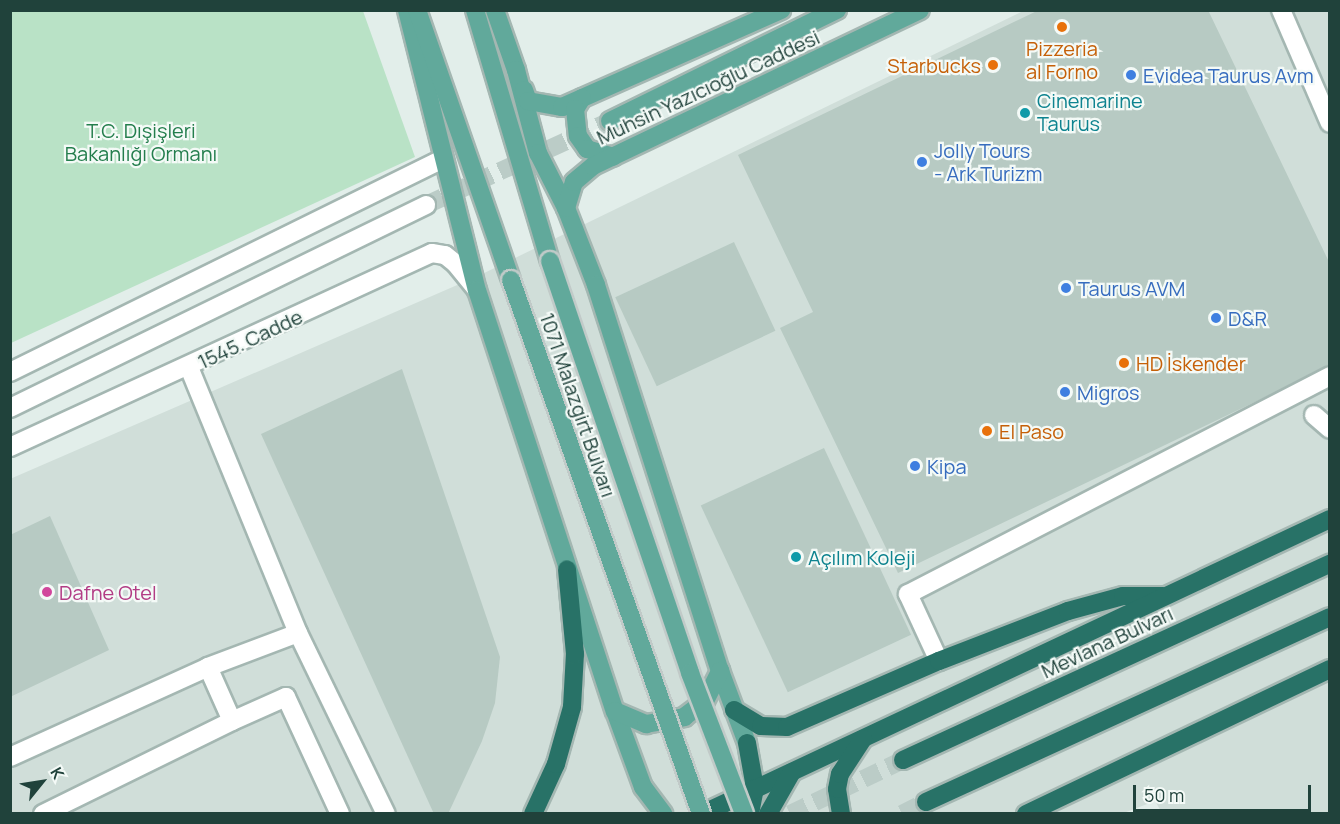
<!DOCTYPE html>
<meta charset="utf-8">
<style>
body{margin:0}
#map{position:relative;width:1340px;height:824px;overflow:hidden;background:#e2eeea;font-family:Manrope,sans-serif}
div>[style]{position:absolute}
.built>*{inset:0;background:#d0ded9}
.green>*{inset:0;background:#b9e2c6}
.building>*{inset:0;background:#b7cac3;transform-origin:0 0}
.major-tunnel>*{height:18px;margin-top:-9px;transform-origin:0;background:repeating-linear-gradient(90deg,#bbccc7 0 18px,transparent 0 27px)}
.highway-tunnel>*{height:18px;margin-top:-9px;transform-origin:0;background:repeating-linear-gradient(90deg,#bbccc7 0 18px,transparent 0 27px)}
.roads{filter:drop-shadow(2px 0 #a4b7b2) drop-shadow(-2px 0 #a4b7b2) drop-shadow(0 2px #a4b7b2) drop-shadow(0 -2px #a4b7b2)}
.minor>*{height:18px;margin:-9px;padding:0 9px;transform-origin:9px;border-radius:9px;background:#fff}
.major>*{height:18px;margin:-9px;padding:0 9px;transform-origin:9px;border-radius:9px;background:#61a99b}
.highway>*{height:18px;margin:-9px;padding:0 9px;transform-origin:9px;border-radius:9px;background:#287267}
.bridges{filter:drop-shadow(2px 0 #c1cac8) drop-shadow(-2px 0 #c1cac8) drop-shadow(0 2px #c1cac8) drop-shadow(0 -2px #c1cac8)}
.major-bridge>*{height:18px;margin:-9px;padding:0 9px;transform-origin:9px;border-radius:9px;background:#61a99b}
.dots>*{width:16px;height:16px;translate:-50% -50%;box-sizing:border-box;border:3px solid #f4faf7;border-radius:50%}
span{translate:-50% -50%;white-space:nowrap;text-align:center;line-height:1.15;-webkit-text-stroke:4.5px #f4faf7;paint-order:stroke}
.food-label{font-size:20px;color:#c56008}
.right{translate:-100% -50%;text-align:right}
.left{translate:0 -50%;text-align:left}
.shop-label{font-size:20px;color:#366cbe}
.street-label{font-size:20px;color:#20423b}
.culture-label{font-size:20px;color:#0d838f}
.park-label{font-size:20px;color:#247e4d}
.hotel-label{font-size:20px;color:#b23c85}
.frame{position:absolute;inset:0;border:12px solid #20423b;pointer-events:none}
.north{position:absolute;left:12px;top:752px;width:60px;height:60px;-webkit-text-stroke:4px #f4faf7;paint-order:stroke;rotate:60deg;font-size:16px;font-weight:700;line-height:24px;text-align:center;color:#20423b}
.north::after{content:'';display:block;margin:auto;width:21px;height:27px;background:#20423b;clip-path:polygon(50% 0,100% 100%,50% 72%,0 100%)}
.scale{position:absolute;left:1133px;top:785px;width:178px;height:27px;box-sizing:border-box;border:3px solid #20423b;border-top:0;padding-left:8px;font-size:18px;line-height:21px;white-space:nowrap;color:#20423b;-webkit-text-stroke:4px #f4faf7;paint-order:stroke}
</style>
<div id="map">
<div class="built">
<div style="clip-path:polygon(1023px 11px,1329px 11px,1329px 813px,1162px 813px,1155px 801px,1121px 814px,11px 813px,10px 479px,478px 276px)"></div>
</div>
<div class="green">
<div style="clip-path:polygon(11px 10px,363px 11px,415px 157px,11px 343px)"></div>
</div>
<div class="building">
<div style="clip-path:polygon(1039px 10px,1208px 10px,1330px 264px,1330px 366px,898px 573px,780px 328px,813px 312px,738px 155px)"></div>
<div style="left:734px;top:242px;width:98px;height:131px;rotate:65deg"></div>
<div style="clip-path:polygon(402px 369px,500px 657px,495px 703px,482px 741px,448px 814px,434px 814px,261px 434px)"></div>
<div style="left:824px;top:448px;width:206px;height:136px;rotate:65deg"></div>
<div style="clip-path:polygon(50px 516px,109px 650px,10px 697px,10px 535px)"></div>
</div>
<div class="major-tunnel">
<div style="left:426px;top:205px;width:202px;rotate:-24.5deg"></div>
</div>
<div class="highway-tunnel">
<div style="left:790px;top:814px;width:125px;rotate:-25.5deg"></div>
<div style="left:902px;top:814px;width:27px;rotate:-27deg"></div>
</div>
<div class="roads">
<div class="minor">
<div style="left:1281px;top:10px;width:123px;rotate:66.6deg"></div>
<div style="left:10px;top:372px;width:482px;rotate:-26.2deg"></div>
<div style="left:10px;top:408px;width:463px;rotate:-26deg"></div>
<div style="left:1314px;top:415px;width:21px;rotate:41deg"></div>
<div style="left:10px;top:447px;width:464px;rotate:-24.7deg"></div>
<div style="left:432px;top:253px;width:13px;rotate:9deg"></div>
<div style="left:445px;top:255px;width:14px;rotate:39deg"></div>
<div style="left:456px;top:264px;width:33px;rotate:51deg"></div>
<div style="left:298px;top:633px;width:201px;rotate:64.1deg"></div>
<div style="left:939px;top:661px;width:74px;rotate:-114.8deg"></div>
<div style="left:908px;top:594px;width:475px;rotate:-27.3deg"></div>
<div style="left:208px;top:667px;width:59px;rotate:66deg"></div>
<div style="left:232px;top:721px;width:59px;rotate:-24deg"></div>
<div style="left:286px;top:697px;width:129px;rotate:65.2deg"></div>
<div style="left:10px;top:757px;width:217px;rotate:-24.4deg"></div>
<div style="left:208px;top:667px;width:96px;rotate:-20.7deg"></div>
<div style="left:298px;top:633px;width:287px;rotate:-112.3deg"></div>
<div style="left:43px;top:814px;width:211px;rotate:-26.2deg"></div>
</div>
<div class="major">
<div style="left:407px;top:10px;width:289px;rotate:76deg"></div>
<div style="left:477px;top:290px;width:443px;rotate:71.9deg"></div>
<div style="left:615px;top:711px;width:81px;rotate:69.8deg"></div>
<div style="left:643px;top:787px;width:34px;rotate:53deg"></div>
<div style="left:417px;top:10px;width:286px;rotate:70.8deg"></div>
<div style="left:475px;top:10px;width:262px;rotate:73.4deg"></div>
<div style="left:495px;top:10px;width:64px;rotate:70.7deg"></div>
<div style="left:516px;top:70px;width:86px;rotate:75.2deg"></div>
<div style="left:538px;top:153px;width:62px;rotate:63deg"></div>
<div style="left:566px;top:208px;width:83px;rotate:68.7deg"></div>
<div style="left:596px;top:285px;width:405px;rotate:72.2deg"></div>
<div style="left:720px;top:671px;width:77px;rotate:69.4deg"></div>
<div style="left:524px;top:90px;width:12px;rotate:70deg"></div>
<div style="left:528px;top:101px;width:35px;rotate:10deg"></div>
<div style="left:562px;top:107px;width:240px;rotate:-23.9deg"></div>
<div style="left:582px;top:98px;width:13px;rotate:122deg"></div>
<div style="left:575px;top:109px;width:27px;rotate:84deg"></div>
<div style="left:578px;top:136px;width:16px;rotate:55deg"></div>
<div style="left:587px;top:149px;width:27px;rotate:17deg"></div>
<div style="left:610px;top:121px;width:253px;rotate:-26.1deg"></div>
<div style="left:566px;top:208px;width:27px;rotate:-73deg"></div>
<div style="left:574px;top:182px;width:25px;rotate:-40deg"></div>
<div style="left:593px;top:166px;width:362px;rotate:-25.5deg"></div>
<div style="left:615px;top:711px;width:34px;rotate:23deg"></div>
<div style="left:646px;top:724px;width:39px;rotate:-10deg"></div>
<div style="left:684px;top:717px;width:26px;rotate:-37deg"></div>
<div style="left:705px;top:701px;width:34px;rotate:-63deg"></div>
</div>
<div class="highway">
<div style="left:734px;top:710px;width:31px;rotate:31deg"></div>
<div style="left:761px;top:726px;width:26px;rotate:2deg"></div>
<div style="left:787px;top:727px;width:166px;rotate:-23.5deg"></div>
<div style="left:939px;top:661px;width:138px;rotate:-21.2deg"></div>
<div style="left:1068px;top:611px;width:57px;rotate:-15.3deg"></div>
<div style="left:1123px;top:596px;width:40px"></div>
<div style="left:747px;top:743px;width:46px;rotate:79.9deg"></div>
<div style="left:755px;top:788px;width:26px;rotate:101deg"></div>
<div style="left:903px;top:760px;width:470px;rotate:-24.7deg"></div>
<div style="left:926px;top:802px;width:444px;rotate:-24.6deg"></div>
<div style="left:533px;top:814px;width:55px;rotate:-65.3deg"></div>
<div style="left:556px;top:764px;width:59px;rotate:-74.3deg"></div>
<div style="left:572px;top:707px;width:53px;rotate:-86.8deg"></div>
<div style="left:575px;top:654px;width:85px;rotate:-95.4deg"></div>
<div style="left:702px;top:814px;width:694px;rotate:-25.16deg"></div>
<div style="left:768px;top:814px;width:48px;rotate:-60.3deg"></div>
<div style="left:841px;top:814px;width:25px;rotate:-99deg"></div>
<div style="left:837px;top:789px;width:15px;rotate:-79deg"></div>
<div style="left:840px;top:774px;width:42px;rotate:-56.7deg"></div>
<div style="left:1026px;top:814px;width:337px;rotate:-25.5deg"></div>
</div>
</div>
<div class="bridges">
<div class="major-bridge">
<div style="left:550px;top:261px;width:435px;rotate:71.2deg"></div>
<div style="left:690px;top:673px;width:151px;rotate:69deg"></div>
<div style="left:511px;top:280px;width:567px;rotate:70.41deg"></div>
</div>
</div>
<div class="dots">
<div style="left:1062px;top:27px;background:#e8710a"></div>
<div style="left:993px;top:65px;background:#e8710a"></div>
<div style="left:1131px;top:75px;background:#3f7fe0"></div>
<div style="left:1025px;top:113px;background:#0f9aa8"></div>
<div style="left:922px;top:162px;background:#3f7fe0"></div>
<div style="left:1066px;top:288px;background:#3f7fe0"></div>
<div style="left:1216px;top:318px;background:#3f7fe0"></div>
<div style="left:1124px;top:363px;background:#e8710a"></div>
<div style="left:1065px;top:392px;background:#3f7fe0"></div>
<div style="left:987px;top:431px;background:#e8710a"></div>
<div style="left:915px;top:466px;background:#3f7fe0"></div>
<div style="left:796px;top:557px;background:#0f9aa8"></div>
<div style="left:47px;top:592px;background:#d1479c"></div>
</div>
<div class="food-label">
<span style="left:1062px;top:60px">Pizzeria<br>al Forno</span>
<span class="right" style="left:981px;top:65px">Starbucks</span>
<span class="left" style="left:1136px;top:363px">HD İskender</span>
<span class="left" style="left:999px;top:431px">El Paso</span>
</div>
<div class="shop-label">
<span class="left" style="left:1143px;top:75px">Evidea Taurus Avm</span>
<span class="left" style="left:934px;top:162px">Jolly Tours<br>- Ark Turizm</span>
<span class="left" style="left:1078px;top:288px">Taurus AVM</span>
<span class="left" style="left:1228px;top:318px">D&amp;R</span>
<span class="left" style="left:1077px;top:392px">Migros</span>
<span class="left" style="left:927px;top:466px">Kipa</span>
</div>
<div class="street-label">
<span style="left:708px;top:87px;rotate:-25deg">Muhsin Yazıcıoğlu Caddesi</span>
<span style="left:250px;top:339px;rotate:-25deg">1545. Cadde</span>
<span style="left:578px;top:405px;rotate:71deg">1071 Malazgirt Bulvarı</span>
<span style="left:1107px;top:642px;rotate:-25deg">Mevlana Bulvarı</span>
</div>
<div class="culture-label">
<span class="left" style="left:1037px;top:112px">Cinemarine<br>Taurus</span>
<span class="left" style="left:808px;top:557px">Açılım Koleji</span>
</div>
<div class="park-label">
<span style="left:141px;top:142px">T.C. Dışişleri<br>Bakanlığı Ormanı</span>
</div>
<div class="hotel-label">
<span class="left" style="left:59px;top:592px">Dafne Otel</span>
</div>
<div class="frame"></div>
<div class="north">K</div>
<div class="scale">50 m</div>
</div>
